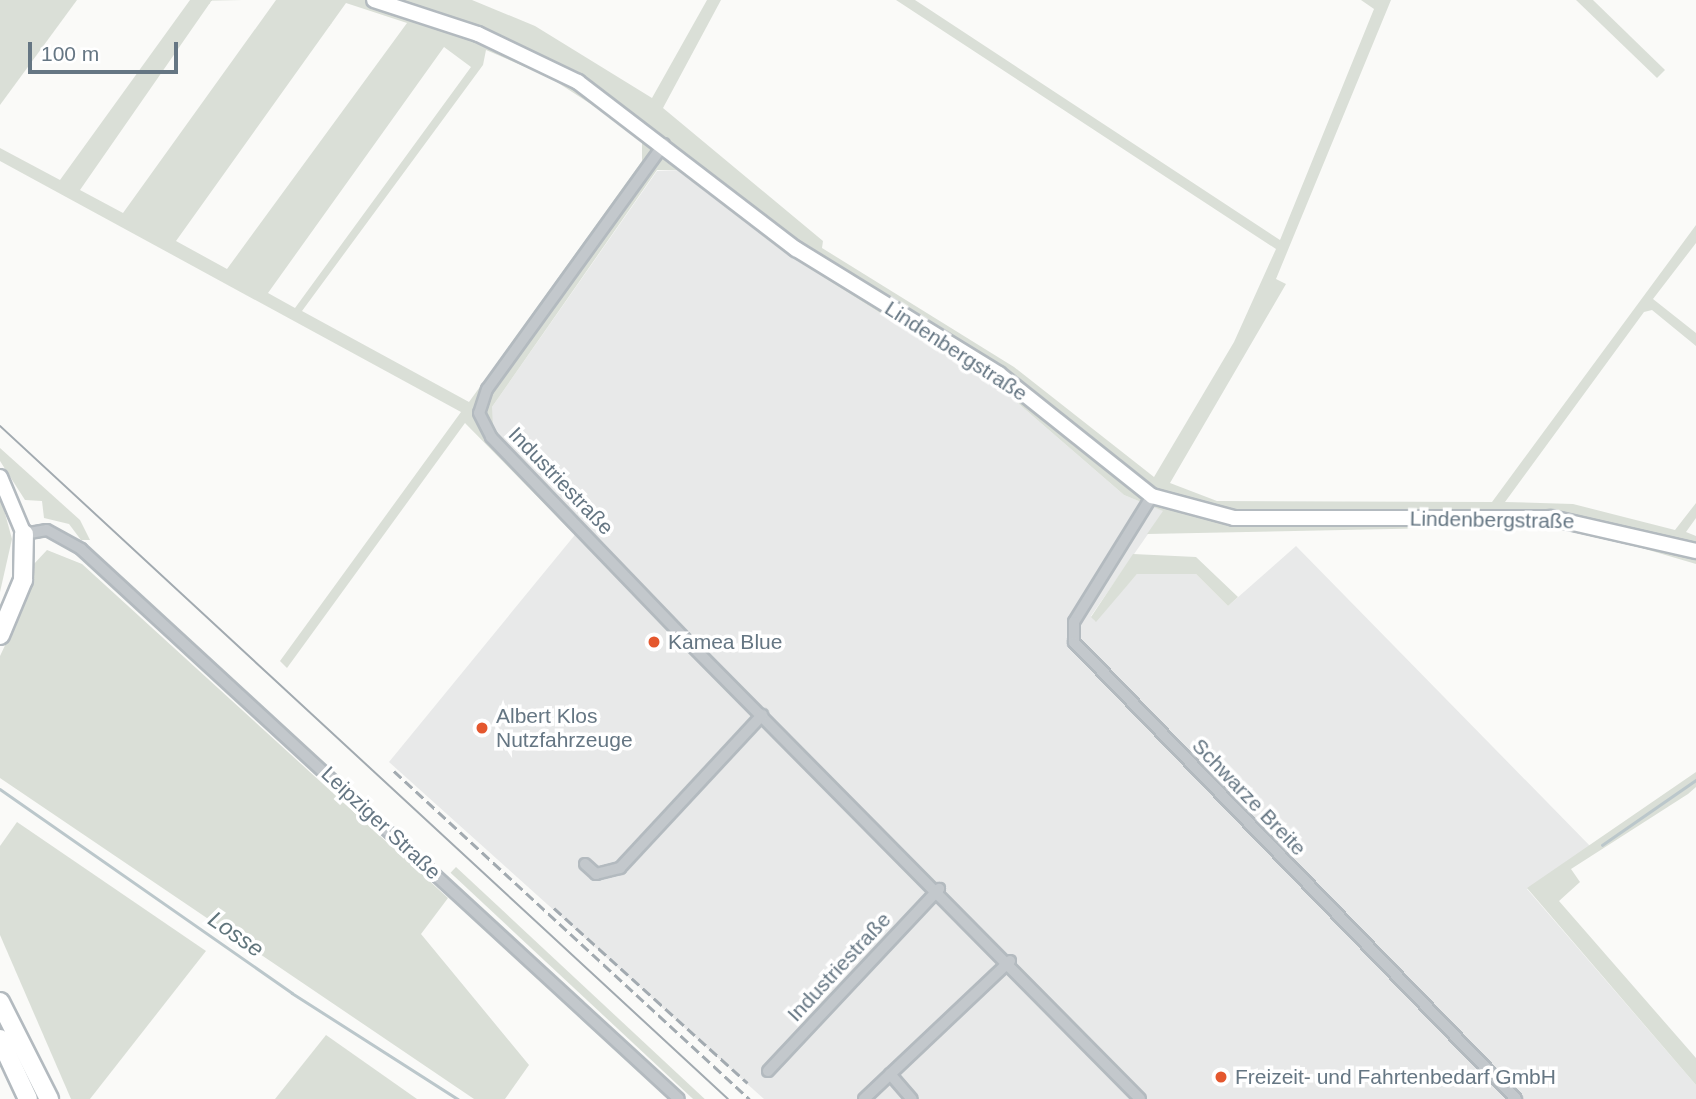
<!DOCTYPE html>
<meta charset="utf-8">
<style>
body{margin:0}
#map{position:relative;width:1696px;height:1099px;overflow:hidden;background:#fafaf8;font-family:Arial,sans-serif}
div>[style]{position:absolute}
.built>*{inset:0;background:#e8e9e9}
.green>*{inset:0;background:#dadfd7;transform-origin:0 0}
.stream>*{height:2.5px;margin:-1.25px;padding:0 1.25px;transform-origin:1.25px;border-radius:1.25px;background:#bbc7cb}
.roads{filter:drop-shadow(2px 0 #b3babf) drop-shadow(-2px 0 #b3babf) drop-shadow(0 2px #b3babf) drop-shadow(0 -2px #b3babf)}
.minor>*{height:10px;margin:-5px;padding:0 5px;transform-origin:5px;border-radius:5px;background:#c3c8cc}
.secondary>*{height:14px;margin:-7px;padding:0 7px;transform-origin:7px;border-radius:7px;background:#fff}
.trunk>*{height:18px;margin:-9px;padding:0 9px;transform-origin:9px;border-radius:9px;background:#fff}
.tram>*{height:2px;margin:-1px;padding:0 1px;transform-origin:1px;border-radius:1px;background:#a2aab0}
.rail>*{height:2.5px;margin-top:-1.25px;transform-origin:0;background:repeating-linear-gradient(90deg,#a2aab0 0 10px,transparent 0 15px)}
.dots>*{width:19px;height:19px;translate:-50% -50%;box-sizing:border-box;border:4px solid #fff;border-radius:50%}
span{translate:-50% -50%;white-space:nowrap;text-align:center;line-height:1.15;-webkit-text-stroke:7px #fff;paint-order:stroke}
.street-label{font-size:21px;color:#657683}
.poi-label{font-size:21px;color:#657683}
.left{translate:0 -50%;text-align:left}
.water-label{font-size:23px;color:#60757c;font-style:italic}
.scale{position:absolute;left:28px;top:42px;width:150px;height:32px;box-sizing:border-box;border:4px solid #657683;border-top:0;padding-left:9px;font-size:21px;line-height:24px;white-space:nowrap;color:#657683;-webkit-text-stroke:5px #fff;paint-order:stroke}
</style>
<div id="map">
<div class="built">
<div style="clip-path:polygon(681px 170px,804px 265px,1004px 391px,1124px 495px,1164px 511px,1091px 616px,1095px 621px,1137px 574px,1196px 574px,1228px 606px,1296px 546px,1592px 848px,1527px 889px,1696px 1085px,1696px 1099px,764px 1099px,389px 762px,583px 525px,492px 428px,492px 407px,657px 171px)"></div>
</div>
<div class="green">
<div style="clip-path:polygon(0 0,77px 0,0 105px)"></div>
<div style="clip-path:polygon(evenodd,190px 0,212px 0,80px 190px,123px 213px,276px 0,472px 0,535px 26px,652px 98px,707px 0,721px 0,663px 108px,823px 241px,822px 248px,1014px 367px,1154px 477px,1234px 342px,1276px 249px,896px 0,915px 0,1280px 240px,1374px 9px,1361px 0,1391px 0,1276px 279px,1286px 284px,1170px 483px,1217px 501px,1492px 502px,1696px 225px,1696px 243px,1653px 299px,1696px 333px,1696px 346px,1652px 310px,1644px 312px,1505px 502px,1573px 504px,1675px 530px,1696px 503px,1696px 518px,1686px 532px,1696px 536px,1696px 564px,1601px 536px,1538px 526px,1147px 534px,1163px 511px,1124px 495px,1004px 391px,804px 265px,681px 170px,657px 170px,492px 407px,493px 428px,583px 525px,575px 535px,465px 423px,287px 668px,280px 661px,461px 412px,0 161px,0 148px,60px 180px,190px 0,346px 3px,407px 23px,227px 269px,176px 241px,346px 3px,190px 0,444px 47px,471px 67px,295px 308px,268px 293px,444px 47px,190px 0,486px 50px,549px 77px,620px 123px,642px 140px,642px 161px,469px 402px,302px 311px,483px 65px,486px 50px)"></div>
<div style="clip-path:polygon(1576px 0,1593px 0,1665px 70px,1657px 78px)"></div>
<div style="clip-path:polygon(0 448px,80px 520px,90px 540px,81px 540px,69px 524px,44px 518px,42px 501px,25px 500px,0 461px)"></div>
<div style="clip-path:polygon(0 495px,12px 539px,0 592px)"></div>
<div style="clip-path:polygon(47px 550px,82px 564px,448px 898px,421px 934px,529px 1065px,505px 1099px,474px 1099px,0 778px,0 656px,25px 603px,33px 565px)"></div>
<div style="clip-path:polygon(1133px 554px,1196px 557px,1238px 597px,1228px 606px,1196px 574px,1137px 574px,1096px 622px,1091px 617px)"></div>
<div style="clip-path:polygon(1696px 772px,1696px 787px,1688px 794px,1571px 869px,1580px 882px,1559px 901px,1696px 1058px,1696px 1085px,1527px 888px)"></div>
<div style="clip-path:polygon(17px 822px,206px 951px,90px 1099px,71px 1099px,0 935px,0 846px)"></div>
<div style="left:456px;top:867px;width:343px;height:8px;rotate:43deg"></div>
<div style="clip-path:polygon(326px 1035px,417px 1099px,275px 1099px)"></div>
</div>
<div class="stream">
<div style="left:0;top:789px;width:356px;rotate:34.9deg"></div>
<div style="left:292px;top:993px;width:197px;rotate:32.6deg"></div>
<div style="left:1602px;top:845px;width:114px;rotate:-34.7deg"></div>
</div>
<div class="roads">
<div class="minor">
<div style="left:664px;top:144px;width:302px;rotate:125.8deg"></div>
<div style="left:487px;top:389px;width:25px;rotate:108deg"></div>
<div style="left:479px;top:413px;width:27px;rotate:63deg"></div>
<div style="left:491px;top:437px;width:283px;rotate:46.1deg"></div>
<div style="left:687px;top:641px;width:644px;rotate:45.31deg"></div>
<div style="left:1152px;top:496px;width:148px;rotate:121.8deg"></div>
<div style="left:1074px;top:622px;width:20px;rotate:90deg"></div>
<div style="left:1074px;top:642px;width:636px;rotate:45.96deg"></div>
<div style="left:24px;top:534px;width:23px;rotate:-10deg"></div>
<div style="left:47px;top:530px;width:39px;rotate:29deg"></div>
<div style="left:81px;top:549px;width:812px;rotate:42.61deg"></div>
<div style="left:585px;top:864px;width:15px;rotate:42deg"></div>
<div style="left:596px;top:874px;width:25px;rotate:-14deg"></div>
<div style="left:620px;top:868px;width:209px;rotate:-47.1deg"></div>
<div style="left:768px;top:1071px;width:250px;rotate:-46.8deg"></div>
<div style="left:890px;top:1074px;width:33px;rotate:49deg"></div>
<div style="left:864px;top:1099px;width:201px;rotate:-43.4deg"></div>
</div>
<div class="secondary">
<div style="left:374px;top:0;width:109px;rotate:18.1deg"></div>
<div style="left:478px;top:34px;width:111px;rotate:25.6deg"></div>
<div style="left:578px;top:82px;width:275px;rotate:37.5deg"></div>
<div style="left:796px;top:249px;width:238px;rotate:31.6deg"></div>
<div style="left:999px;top:374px;width:196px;rotate:38.6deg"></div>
<div style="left:1152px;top:496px;width:85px;rotate:15deg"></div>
<div style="left:1234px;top:518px;width:317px"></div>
<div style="left:1551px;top:518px;width:149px;rotate:12.8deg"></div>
<div style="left:0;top:477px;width:62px;rotate:67.2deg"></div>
</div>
<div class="trunk">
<div style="left:0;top:635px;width:60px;rotate:-67.3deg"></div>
<div style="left:23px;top:580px;width:46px;rotate:-88.8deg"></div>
<div style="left:0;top:1002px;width:109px;rotate:63.2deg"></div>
<div style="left:0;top:1039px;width:66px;rotate:65deg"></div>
</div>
</div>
<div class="tram">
<div style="left:0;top:426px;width:991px;rotate:42.75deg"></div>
</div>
<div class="rail">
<div style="left:394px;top:771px;width:484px;rotate:42.7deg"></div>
<div style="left:554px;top:908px;width:261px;rotate:42.1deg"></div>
</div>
<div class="dots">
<div style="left:654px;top:642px;background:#e4572e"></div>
<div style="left:482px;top:728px;background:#e4572e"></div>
<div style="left:1221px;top:1077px;background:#e4572e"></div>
</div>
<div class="street-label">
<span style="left:956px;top:351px;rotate:33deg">Lindenbergstraße</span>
<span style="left:561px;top:481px;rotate:46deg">Industriestraße</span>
<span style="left:1492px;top:520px;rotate:1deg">Lindenbergstraße</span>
<span style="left:1249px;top:797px;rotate:46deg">Schwarze Breite</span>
<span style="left:381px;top:823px;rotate:43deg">Leipziger Straße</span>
<span style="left:839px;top:967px;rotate:-47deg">Industriestraße</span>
</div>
<div class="poi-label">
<span class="left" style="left:668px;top:642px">Kamea Blue</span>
<span class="left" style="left:496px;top:728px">Albert Klos<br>Nutzfahrzeuge</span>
<span class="left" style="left:1235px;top:1077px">Freizeit- und Fahrtenbedarf GmbH</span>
</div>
<div class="water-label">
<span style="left:236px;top:934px;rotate:35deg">Losse</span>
</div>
<div class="scale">100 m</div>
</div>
